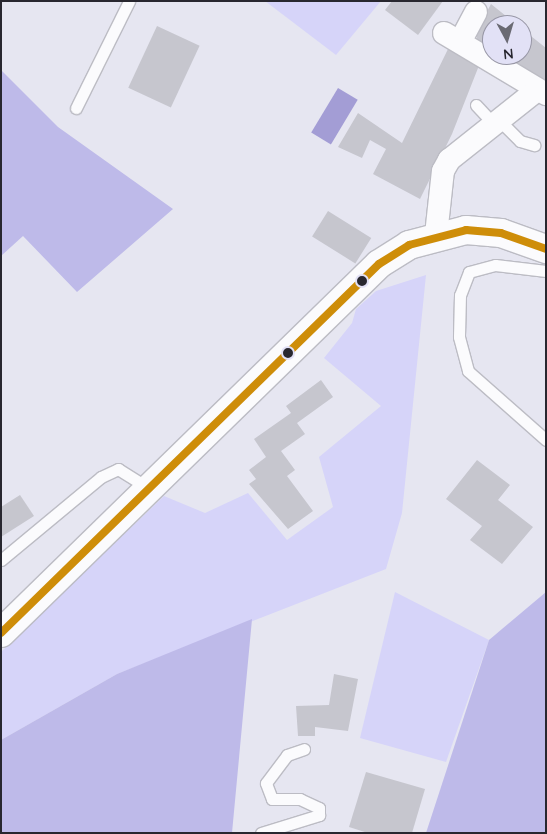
<!DOCTYPE html>
<style>
body{margin:0}
#map{position:relative;width:547px;height:834px;overflow:hidden;background:#e6e6f1;font-family:Quicksand,sans-serif}
div>[style]{position:absolute}
.green>*{inset:0;background:#d6d4f9}
.forest>*{inset:0;background:#bebae9}
.water>*{inset:0;background:#a39dd5;transform-origin:0 0}
.building>*{inset:0;background:#c6c6ce;transform-origin:0 0}
.roads{filter:drop-shadow(1px 0 #bcbcc4) drop-shadow(-1px 0 #bcbcc4) drop-shadow(0 1px #bcbcc4) drop-shadow(0 -1px #bcbcc4)}
.lane>*{height:11px;margin:-5.5px;padding:0 5.5px;transform-origin:5.5px;border-radius:5.5px;background:#fbfbfd}
.street>*{height:22px;margin:-11px;padding:0 11px;transform-origin:11px;border-radius:11px;background:#fbfbfd}
.secondary>*{height:28px;margin:-14px;padding:0 14px;transform-origin:14px;border-radius:14px;background:#fbfbfd}
.bus-1>*{height:8px;margin:-4px;padding:0 4px;transform-origin:4px;border-radius:4px;background:#ce8d09}
.dots>*{width:14px;height:14px;translate:-50% -50%;box-sizing:border-box;border:2px solid #e2e1f6;border-radius:50%}
span{translate:-50% -50%;white-space:nowrap;text-align:center;line-height:1.15;-webkit-text-stroke:5px #e2e1f6;paint-order:stroke}
.frame{position:absolute;inset:0;border:2px solid #28272f;pointer-events:none}
.north{position:absolute;left:482px;top:15px;width:50px;height:50px;box-sizing:border-box;background:#e2e1f6;border:1px solid #9897a6;border-radius:50%;rotate:174deg;font-size:14px;font-weight:700;line-height:20px;text-align:center;color:#28272f}
.north::after{content:'';display:block;margin:auto;width:18px;height:22px;background:#6a6a73;clip-path:polygon(50% 0,100% 100%,50% 72%,0 100%)}
</style>
<div id="map">
<div class="green">
<div style="clip-path:polygon(265px 1px,381px 1px,336px 55px)"></div>
<div style="clip-path:polygon(426px 275px,402px 513px,386px 569px,117px 674px,1px 740px,1px 652px,164px 496px,205px 513px,248px 493px,287px 540px,333px 507px,319px 457px,381px 406px,324px 358px,352px 323px,356px 309px,376px 291px)"></div>
<div style="clip-path:polygon(395px 592px,489px 640px,446px 762px,360px 738px)"></div>
</div>
<div class="forest">
<div style="clip-path:polygon(1px 70px,58px 127px,173px 209px,77px 292px,23px 236px,1px 256px)"></div>
<div style="clip-path:polygon(546px 592px,546px 833px,426px 833px,489px 640px)"></div>
<div style="clip-path:polygon(252px 619px,232px 833px,1px 833px,1px 740px,117px 674px)"></div>
</div>
<div class="water">
<div style="left:338px;top:88px;width:23px;height:52px;rotate:31deg"></div>
</div>
<div class="building">
<div style="clip-path:polygon(392px 1px,443px 1px,418px 35px,385px 10px)"></div>
<div style="clip-path:polygon(491px 4px,517px 25px,492px 25px,492px 54px,477px 45px,477px 30px)"></div>
<div style="left:157px;top:26px;width:47px;height:68px;rotate:25deg"></div>
<div style="clip-path:polygon(522px 29px,546px 48px,546px 84px,495px 55px,522px 55px)"></div>
<div style="clip-path:polygon(449px 47px,480px 63px,452px 134px,420px 199px,373px 174px,386px 149px,370px 140px,362px 158px,338px 147px,358px 113px,402px 143px)"></div>
<div style="left:328px;top:211px;width:51px;height:30px;rotate:32deg"></div>
<div style="clip-path:polygon(321px 380px,333px 397px,297px 423px,305px 434px,281px 451px,295px 470px,287px 476px,313px 511px,288px 529px,249px 484px,256px 479px,249px 470px,266px 457px,254px 439px,291px 413px,286px 406px)"></div>
<div style="clip-path:polygon(477px 460px,510px 485px,498px 500px,533px 527px,502px 564px,470px 540px,482px 526px,446px 499px)"></div>
<div style="clip-path:polygon(20px 495px,34px 516px,1px 537px,1px 507px)"></div>
<div style="clip-path:polygon(334px 674px,358px 679px,348px 731px,315px 727px,315px 736px,298px 736px,296px 706px,329px 705px)"></div>
<div style="clip-path:polygon(366px 772px,425px 789px,412px 833px,368px 833px,349px 827px)"></div>
</div>
<div class="roads">
<div class="lane">
<div style="left:476px;top:105px;width:25px;rotate:47deg"></div>
<div style="left:76px;top:108px;width:119px;rotate:-63.6deg"></div>
<div style="left:498px;top:119px;width:31px;rotate:45deg"></div>
<div style="left:520px;top:141px;width:15px;rotate:16deg"></div>
<div style="left:546px;top:271px;width:51px;rotate:-173.3deg"></div>
<div style="left:495px;top:265px;width:27px;rotate:165deg"></div>
<div style="left:469px;top:272px;width:25px;rotate:111deg"></div>
<div style="left:460px;top:295px;width:42px;rotate:91.4deg"></div>
<div style="left:459px;top:337px;width:35px;rotate:75deg"></div>
<div style="left:468px;top:371px;width:104px;rotate:41.5deg"></div>
<div style="left:1px;top:560px;width:130px;rotate:-39.7deg"></div>
<div style="left:101px;top:477px;width:19px;rotate:-25deg"></div>
<div style="left:118px;top:469px;width:38px;rotate:32deg"></div>
<div style="left:261px;top:833px;width:61px;rotate:-17.2deg"></div>
<div style="left:319px;top:815px;width:7px;rotate:-90deg"></div>
<div style="left:319px;top:808px;width:21px;rotate:-155deg"></div>
<div style="left:300px;top:799px;width:28px;rotate:180deg"></div>
<div style="left:272px;top:799px;width:17px;rotate:-111deg"></div>
<div style="left:266px;top:783px;width:35px;rotate:-53deg"></div>
<div style="left:287px;top:755px;width:18px;rotate:-19deg"></div>
</div>
<div class="street">
<div style="left:444px;top:33px;width:119px;rotate:30.9deg"></div>
<div style="left:460px;top:42px;width:34px;rotate:-62deg"></div>
<div style="left:436px;top:235px;width:64px;rotate:-83.8deg"></div>
<div style="left:443px;top:171px;width:13px;rotate:-61deg"></div>
<div style="left:449px;top:160px;width:112px;rotate:-38.5deg"></div>
</div>
<div class="secondary">
<div style="left:1px;top:633px;width:528px;rotate:-44.31deg"></div>
<div style="left:379px;top:264px;width:36px;rotate:-32deg"></div>
<div style="left:409px;top:245px;width:59px;rotate:-14.7deg"></div>
<div style="left:466px;top:230px;width:35px;rotate:5deg"></div>
<div style="left:501px;top:233px;width:48px;rotate:19.6deg"></div>
</div>
</div>
<div class="bus-1">
<div style="left:1px;top:633px;width:528px;rotate:-44.31deg"></div>
<div style="left:379px;top:264px;width:36px;rotate:-32deg"></div>
<div style="left:409px;top:245px;width:59px;rotate:-14.7deg"></div>
<div style="left:466px;top:230px;width:35px;rotate:5deg"></div>
<div style="left:501px;top:233px;width:48px;rotate:19.6deg"></div>
</div>
<div class="dots">
<div style="left:362px;top:281px;background:#28272f"></div>
<div style="left:288px;top:353px;background:#28272f"></div>
</div>
<div class="frame"></div>
<div class="north">N</div>
</div>
